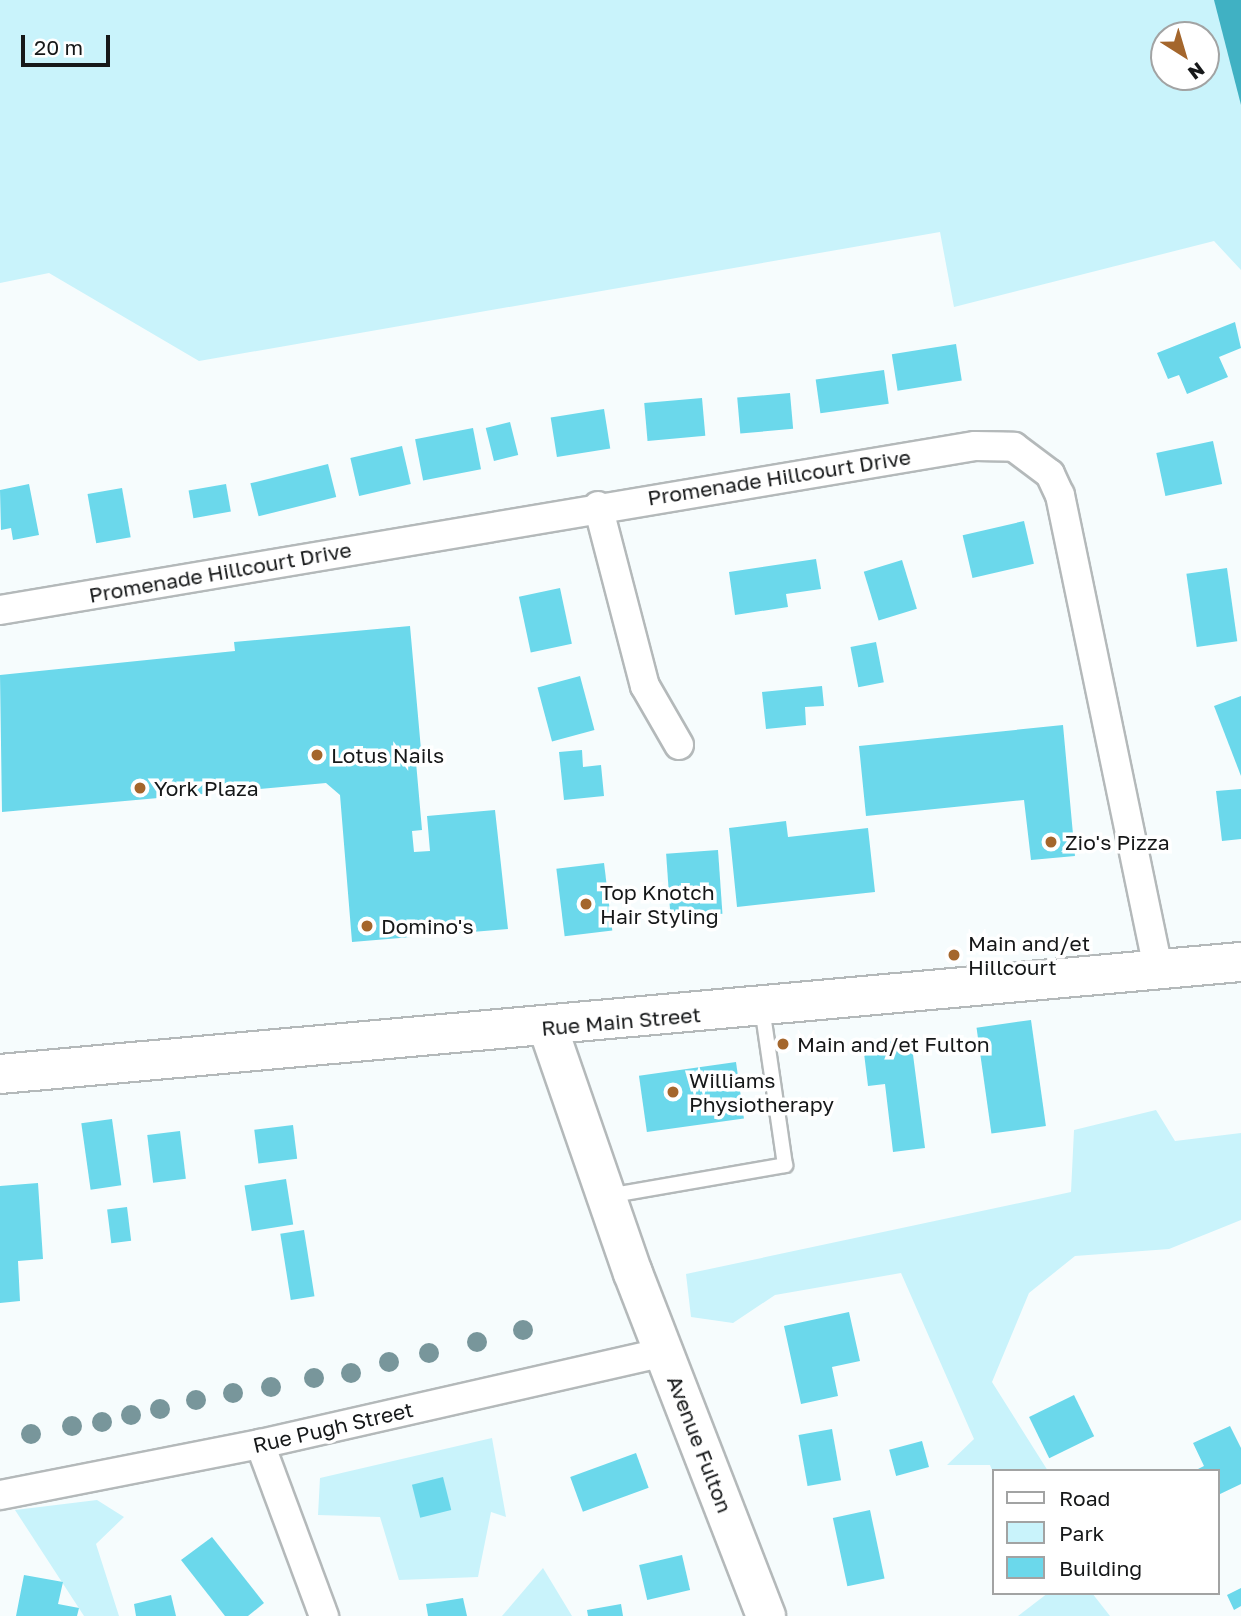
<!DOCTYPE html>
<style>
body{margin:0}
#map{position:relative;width:1241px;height:1616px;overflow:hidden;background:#f6fcfd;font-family:"Golos Text",sans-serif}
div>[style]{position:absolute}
.green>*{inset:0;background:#c9f3fb}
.water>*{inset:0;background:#40b1c3}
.building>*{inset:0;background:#6bd8eb;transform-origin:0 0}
.roads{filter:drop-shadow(2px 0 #b4b9ba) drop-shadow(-2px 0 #b4b9ba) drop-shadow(0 2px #b4b9ba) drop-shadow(0 -2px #b4b9ba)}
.lane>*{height:14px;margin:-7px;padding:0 7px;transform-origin:7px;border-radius:7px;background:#fff}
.street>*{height:28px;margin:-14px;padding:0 14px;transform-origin:14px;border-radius:14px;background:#fff}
.secondary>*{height:38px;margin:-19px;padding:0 19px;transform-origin:19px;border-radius:19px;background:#fff}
.trees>*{width:20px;height:20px;margin:-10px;border-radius:50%;background:#78969b}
.dots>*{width:19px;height:19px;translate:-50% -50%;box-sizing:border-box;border:4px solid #fff;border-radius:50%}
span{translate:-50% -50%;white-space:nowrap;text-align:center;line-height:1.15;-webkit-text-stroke:7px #fff;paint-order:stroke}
.street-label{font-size:21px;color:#161819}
.poi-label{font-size:21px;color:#161819}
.left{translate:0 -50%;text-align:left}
.legend{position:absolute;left:992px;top:1469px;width:228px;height:126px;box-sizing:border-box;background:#fff;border:2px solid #a2a3a3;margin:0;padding:9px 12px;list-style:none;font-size:21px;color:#161819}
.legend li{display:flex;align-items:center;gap:14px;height:35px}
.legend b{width:35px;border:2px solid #a2a3a3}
.north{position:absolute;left:1150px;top:21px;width:70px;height:70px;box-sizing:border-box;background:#fff;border:2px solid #a2a3a3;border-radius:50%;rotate:143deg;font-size:19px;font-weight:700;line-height:28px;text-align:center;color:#161819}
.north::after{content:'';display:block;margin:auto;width:24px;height:32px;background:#a4662c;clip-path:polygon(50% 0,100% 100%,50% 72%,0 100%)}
.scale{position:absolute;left:21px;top:35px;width:89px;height:32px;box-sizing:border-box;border:4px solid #161819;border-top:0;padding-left:9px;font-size:21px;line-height:24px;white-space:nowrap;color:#161819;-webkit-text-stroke:5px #fff;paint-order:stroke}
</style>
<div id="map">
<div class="green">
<div style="clip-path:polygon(evenodd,0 0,1241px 0,1241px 270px,1214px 241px,954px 307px,940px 232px,199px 361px,49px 273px,0 283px,0 0,1164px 35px,1206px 35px,1206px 77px,1164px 77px,1164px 35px)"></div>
<div style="clip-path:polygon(1156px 1110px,1175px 1141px,1241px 1133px,1241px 1220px,1169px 1249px,1075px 1256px,1029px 1293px,992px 1382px,1048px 1471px,994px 1475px,990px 1465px,947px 1465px,974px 1439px,901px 1273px,775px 1295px,733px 1323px,691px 1317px,686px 1274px,1071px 1192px,1074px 1130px)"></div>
<div style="clip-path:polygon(492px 1438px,506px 1517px,491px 1512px,478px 1577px,399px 1580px,380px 1517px,318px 1515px,320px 1478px)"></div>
<div style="clip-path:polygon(97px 1500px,124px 1517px,96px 1544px,119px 1616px,84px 1616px,15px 1510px)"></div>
<div style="clip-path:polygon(543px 1568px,572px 1616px,502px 1616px)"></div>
<div style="clip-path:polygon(1048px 1593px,1092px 1593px,1110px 1616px,1018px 1616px)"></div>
</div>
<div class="water">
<div style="clip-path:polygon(1214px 0,1241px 0,1241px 105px)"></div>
</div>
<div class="building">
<div style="clip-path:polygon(1235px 322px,1241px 348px,1219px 357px,1228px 377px,1187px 394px,1179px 375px,1168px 379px,1157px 353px)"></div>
<div style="left:956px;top:344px;width:37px;height:65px;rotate:81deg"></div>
<div style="left:884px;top:370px;width:34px;height:69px;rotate:82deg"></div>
<div style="left:790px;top:393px;width:36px;height:53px;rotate:85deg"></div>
<div style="left:702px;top:398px;width:38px;height:58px;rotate:85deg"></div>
<div style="left:604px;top:409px;width:40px;height:54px;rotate:81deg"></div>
<div style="left:510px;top:422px;width:34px;height:25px;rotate:76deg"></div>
<div style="left:473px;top:428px;width:42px;height:59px;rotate:79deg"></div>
<div style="left:1213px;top:441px;width:44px;height:58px;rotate:78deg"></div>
<div style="left:402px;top:446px;width:39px;height:53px;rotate:77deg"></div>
<div style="left:328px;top:464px;width:34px;height:80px;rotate:76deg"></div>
<div style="clip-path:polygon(29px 484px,39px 535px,13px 540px,11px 528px,1px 530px,0 490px)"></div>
<div style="left:226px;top:484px;width:28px;height:38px;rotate:80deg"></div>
<div style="left:122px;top:488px;width:50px;height:35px;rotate:80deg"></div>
<div style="left:1024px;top:521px;width:44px;height:63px;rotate:77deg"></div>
<div style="clip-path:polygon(816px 559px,821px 589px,786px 594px,788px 607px,735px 615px,729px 572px)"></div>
<div style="left:902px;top:560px;width:51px;height:40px;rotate:73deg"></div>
<div style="left:1227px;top:568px;width:74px;height:41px;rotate:82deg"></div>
<div style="left:560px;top:588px;width:57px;height:42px;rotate:78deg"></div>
<div style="clip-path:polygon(410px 626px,422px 761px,416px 762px,422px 830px,412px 831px,414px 852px,430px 851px,427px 816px,495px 810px,508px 929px,352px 942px,340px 795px,326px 783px,2px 812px,0 675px,235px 651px,234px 642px)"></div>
<div style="left:876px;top:642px;width:41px;height:26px;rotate:79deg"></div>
<div style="left:580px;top:676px;width:56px;height:44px;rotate:75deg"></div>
<div style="clip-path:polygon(822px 686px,824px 706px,805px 707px,806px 725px,766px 729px,762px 692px)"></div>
<div style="clip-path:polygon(1241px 696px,1241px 776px,1214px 706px)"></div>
<div style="clip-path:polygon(1063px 725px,1075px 856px,1031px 860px,1024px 800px,866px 816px,859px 746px)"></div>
<div style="clip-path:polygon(582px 750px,583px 767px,601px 765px,604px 796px,564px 800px,559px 752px)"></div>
<div style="clip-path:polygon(1241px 789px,1241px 839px,1222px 841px,1216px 791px)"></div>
<div style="clip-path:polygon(786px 821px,788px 837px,868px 828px,875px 892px,737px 907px,729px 828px)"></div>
<div style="left:718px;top:850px;width:64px;height:52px;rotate:86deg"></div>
<div style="left:604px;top:863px;width:68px;height:48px;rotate:83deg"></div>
<div style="left:1031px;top:1020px;width:107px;height:55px;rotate:82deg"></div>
<div style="clip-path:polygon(911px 1039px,925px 1148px,893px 1152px,885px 1084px,868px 1086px,863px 1045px)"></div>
<div style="left:736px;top:1062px;width:57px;height:98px;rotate:82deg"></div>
<div style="left:112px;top:1119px;width:67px;height:31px;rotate:82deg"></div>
<div style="left:293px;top:1125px;width:34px;height:39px;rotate:83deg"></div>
<div style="left:180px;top:1131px;width:48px;height:33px;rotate:83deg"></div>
<div style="left:286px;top:1179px;width:46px;height:42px;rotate:81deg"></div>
<div style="clip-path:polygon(38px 1183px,43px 1259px,18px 1261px,20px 1301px,0 1303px,0 1186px)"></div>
<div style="left:127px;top:1207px;width:34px;height:20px;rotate:83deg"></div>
<div style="left:304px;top:1230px;width:67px;height:24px;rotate:81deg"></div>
<div style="clip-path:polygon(849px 1312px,860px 1361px,832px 1367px,838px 1396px,801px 1404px,784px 1326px)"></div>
<div style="left:1074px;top:1395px;width:46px;height:50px;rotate:64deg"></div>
<div style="clip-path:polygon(1230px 1426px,1241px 1448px,1241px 1484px,1218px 1495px,1218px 1471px,1194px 1471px,1204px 1466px,1193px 1443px)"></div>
<div style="left:832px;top:1429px;width:52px;height:34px;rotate:80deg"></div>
<div style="left:922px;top:1441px;width:27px;height:34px;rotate:75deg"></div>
<div style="left:636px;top:1453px;width:37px;height:70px;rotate:70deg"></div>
<div style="left:443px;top:1477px;width:34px;height:32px;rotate:76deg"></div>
<div style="left:870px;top:1510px;width:70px;height:38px;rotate:78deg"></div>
<div style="clip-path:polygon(212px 1537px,264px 1603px,248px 1616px,225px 1616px,181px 1560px)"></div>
<div style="left:682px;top:1555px;width:36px;height:44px;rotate:77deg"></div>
<div style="clip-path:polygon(24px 1575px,63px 1582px,58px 1604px,79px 1608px,77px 1616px,16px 1616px)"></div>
<div style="clip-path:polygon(1241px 1588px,1241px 1606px,1234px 1610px,1227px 1595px)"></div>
<div style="clip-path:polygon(171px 1595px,176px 1616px,136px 1616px,134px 1604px)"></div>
<div style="clip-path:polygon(463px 1598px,467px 1616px,428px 1616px,426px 1604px)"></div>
<div style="clip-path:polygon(621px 1604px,623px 1616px,588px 1616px,587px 1610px)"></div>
</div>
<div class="roads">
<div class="lane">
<div style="left:608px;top:1196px;width:180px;rotate:-9.9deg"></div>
<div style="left:785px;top:1165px;width:160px;rotate:-98.3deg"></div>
</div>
<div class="street">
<div style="left:598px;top:506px;width:186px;rotate:75.4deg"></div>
<div style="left:645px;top:686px;width:68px;rotate:60deg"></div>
<div style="left:0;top:610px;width:989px;rotate:-9.55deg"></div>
<div style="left:975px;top:446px;width:39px;rotate:1deg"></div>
<div style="left:1014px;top:447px;width:45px;rotate:36.9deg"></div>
<div style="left:1050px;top:474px;width:23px;rotate:65deg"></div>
<div style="left:1060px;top:495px;width:483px;rotate:78.3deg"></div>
<div style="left:260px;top:1444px;width:184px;rotate:69.6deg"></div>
<div style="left:0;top:1495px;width:265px;rotate:-11.1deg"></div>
<div style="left:260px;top:1444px;width:414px;rotate:-12.8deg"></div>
</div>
<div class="secondary">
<div style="left:548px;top:1028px;width:259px;rotate:70.9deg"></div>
<div style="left:633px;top:1273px;width:368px;rotate:68.8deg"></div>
<div style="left:0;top:1074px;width:1246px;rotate:-5.16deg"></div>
</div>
</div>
<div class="trees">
<div style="left:523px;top:1330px"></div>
<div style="left:477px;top:1342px"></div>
<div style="left:429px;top:1353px"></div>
<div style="left:389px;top:1362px"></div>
<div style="left:351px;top:1373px"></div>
<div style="left:314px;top:1378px"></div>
<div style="left:271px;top:1387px"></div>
<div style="left:233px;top:1393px"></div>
<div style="left:196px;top:1400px"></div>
<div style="left:160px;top:1409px"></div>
<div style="left:131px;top:1415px"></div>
<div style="left:102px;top:1422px"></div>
<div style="left:72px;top:1426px"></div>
<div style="left:31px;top:1434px"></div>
</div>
<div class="dots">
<div style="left:317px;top:755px;background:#a4662c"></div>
<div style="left:140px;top:788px;background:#a4662c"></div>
<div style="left:1051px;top:842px;background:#a4662c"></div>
<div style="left:586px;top:904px;background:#a4662c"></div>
<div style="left:367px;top:926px;background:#a4662c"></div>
<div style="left:954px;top:955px;background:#a4662c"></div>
<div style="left:783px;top:1044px;background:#a4662c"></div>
<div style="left:673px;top:1092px;background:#a4662c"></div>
</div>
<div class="street-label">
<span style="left:779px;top:477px;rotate:-9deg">Promenade Hillcourt Drive</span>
<span style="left:220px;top:572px;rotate:-10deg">Promenade Hillcourt Drive</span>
<span style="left:621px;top:1021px;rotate:-5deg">Rue Main Street</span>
<span style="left:333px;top:1427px;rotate:-13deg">Rue Pugh Street</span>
<span style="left:700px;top:1444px;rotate:69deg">Avenue Fulton</span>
</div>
<div class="poi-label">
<span class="left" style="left:331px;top:755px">Lotus Nails</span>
<span class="left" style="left:154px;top:788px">York Plaza</span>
<span class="left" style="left:1065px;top:842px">Zio's Pizza</span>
<span class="left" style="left:600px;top:904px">Top Knotch<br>Hair Styling</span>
<span class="left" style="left:381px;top:926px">Domino's</span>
<span class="left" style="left:968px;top:955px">Main and/et<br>Hillcourt</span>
<span class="left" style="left:797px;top:1044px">Main and/et Fulton</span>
<span class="left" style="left:689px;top:1092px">Williams<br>Physiotherapy</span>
</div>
<ul class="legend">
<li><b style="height:9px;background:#fff"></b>Road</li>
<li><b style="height:19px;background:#c9f3fb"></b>Park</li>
<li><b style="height:19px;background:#6bd8eb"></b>Building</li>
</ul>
<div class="north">N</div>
<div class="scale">20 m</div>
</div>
